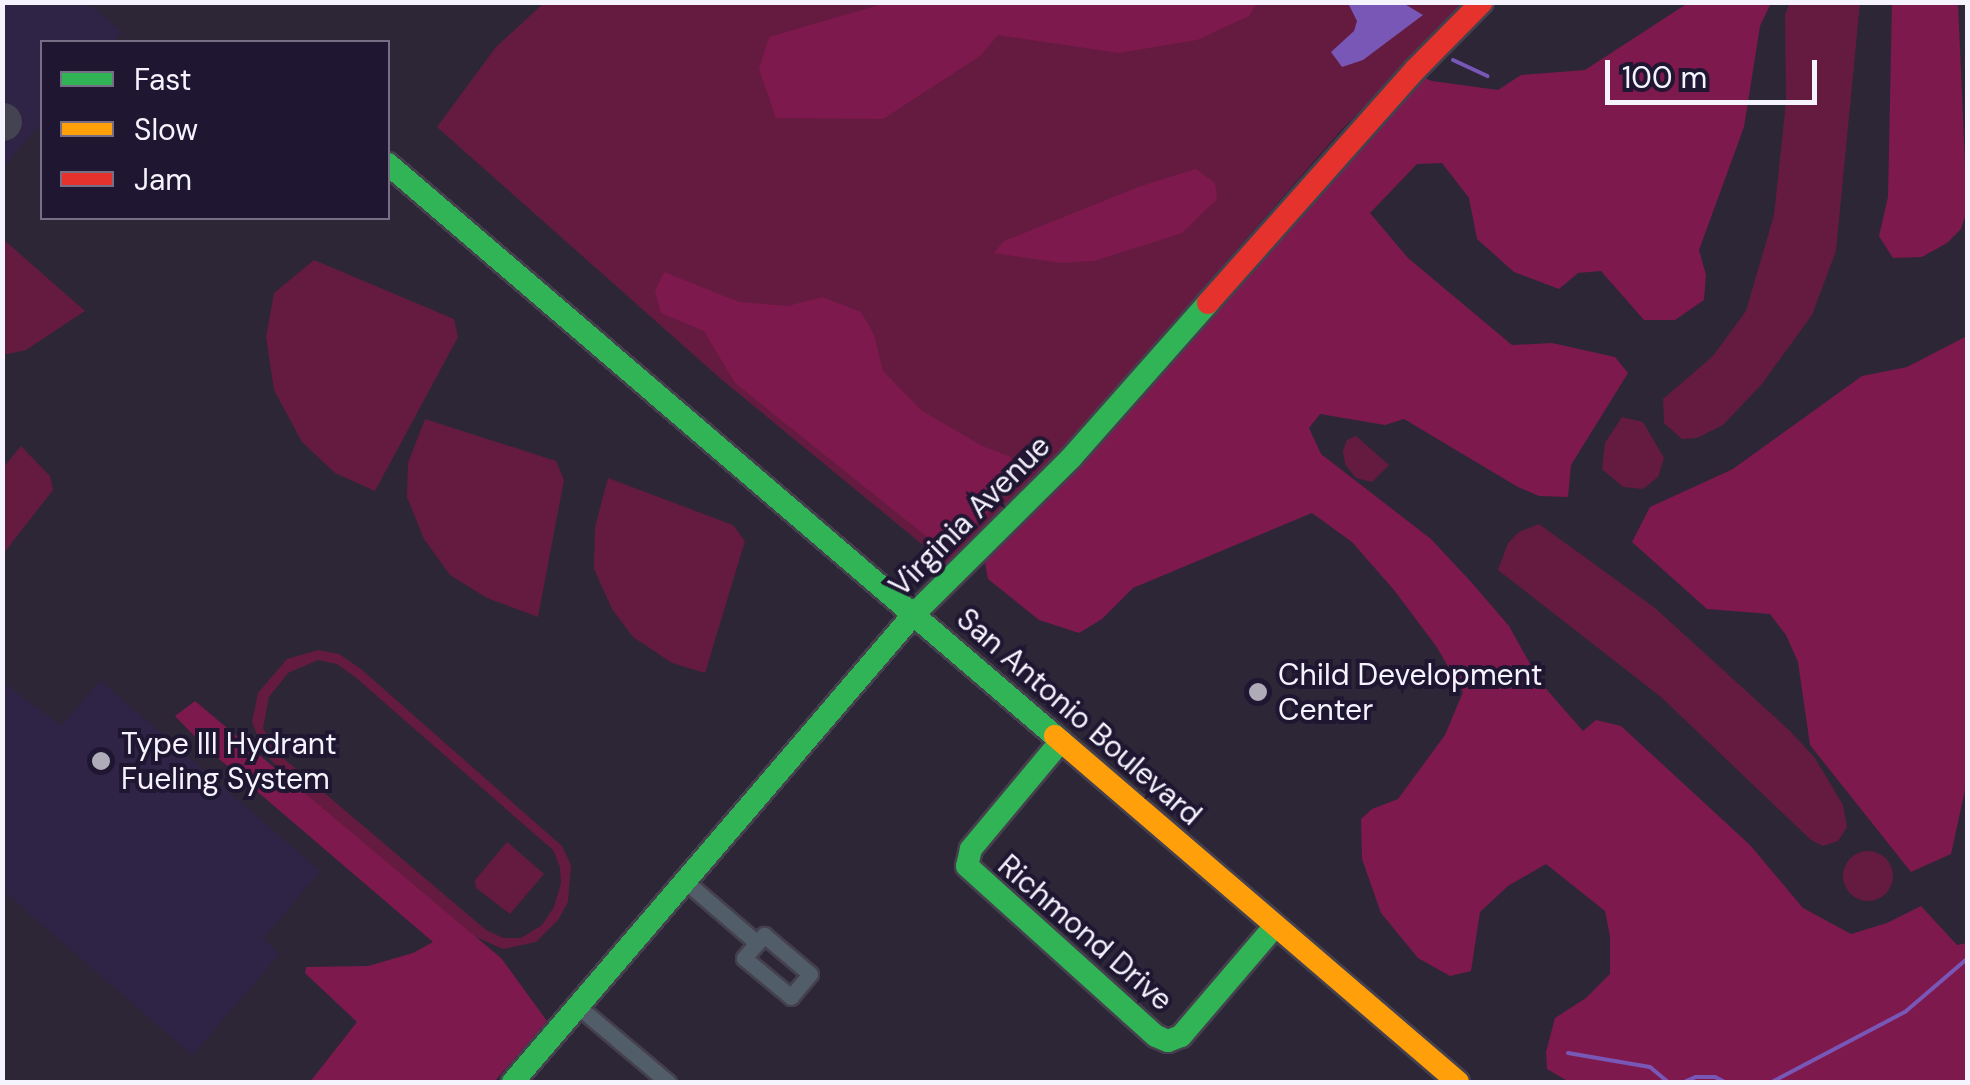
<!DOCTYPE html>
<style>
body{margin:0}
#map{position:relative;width:1970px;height:1085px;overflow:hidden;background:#2c2637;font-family:"DM Sans",sans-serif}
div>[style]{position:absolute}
.built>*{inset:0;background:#2f2445}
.green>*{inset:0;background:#651b40}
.round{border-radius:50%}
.forest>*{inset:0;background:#7e194d}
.water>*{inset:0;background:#7857b7}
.stream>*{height:4px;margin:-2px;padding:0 2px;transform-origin:2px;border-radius:2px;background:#7857b7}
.taxiway>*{height:38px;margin:-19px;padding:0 19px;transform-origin:19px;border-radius:19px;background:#444351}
.roads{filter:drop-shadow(2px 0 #45404d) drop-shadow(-2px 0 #45404d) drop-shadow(0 2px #45404d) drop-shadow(0 -2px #45404d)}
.street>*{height:15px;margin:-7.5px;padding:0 7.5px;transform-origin:7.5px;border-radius:7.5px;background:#515e6a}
.fast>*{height:22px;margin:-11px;padding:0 11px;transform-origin:11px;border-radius:11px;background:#30b455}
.slow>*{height:22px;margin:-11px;padding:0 11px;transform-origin:11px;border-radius:11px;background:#ff9f0a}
.jam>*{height:22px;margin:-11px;padding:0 11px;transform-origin:11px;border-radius:11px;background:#e5322d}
.dots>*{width:28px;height:28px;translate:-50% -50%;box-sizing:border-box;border:5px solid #1f1632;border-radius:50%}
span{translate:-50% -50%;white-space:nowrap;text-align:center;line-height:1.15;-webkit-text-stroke:8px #1f1632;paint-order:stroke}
.street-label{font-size:30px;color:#f5f3fe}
.poi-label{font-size:30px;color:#f5f3fe}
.left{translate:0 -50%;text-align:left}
.frame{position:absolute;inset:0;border:5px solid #f5f3fe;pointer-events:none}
.legend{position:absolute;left:40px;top:40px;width:350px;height:180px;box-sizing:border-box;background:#1f1632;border:2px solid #756e84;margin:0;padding:12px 18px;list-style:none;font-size:30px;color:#f5f3fe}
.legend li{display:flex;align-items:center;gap:20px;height:50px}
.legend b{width:50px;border:2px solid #756e84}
.scale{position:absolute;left:1605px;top:60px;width:212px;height:45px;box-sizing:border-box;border:5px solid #f5f3fe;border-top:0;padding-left:12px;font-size:30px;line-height:35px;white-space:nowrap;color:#f5f3fe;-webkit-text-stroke:8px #1f1632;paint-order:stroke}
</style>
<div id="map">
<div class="built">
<div style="clip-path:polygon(3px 2px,88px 3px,122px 32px,113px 42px,42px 42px,42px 123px,4px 166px)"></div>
<div style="clip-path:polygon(100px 680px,320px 871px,263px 939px,280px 954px,192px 1055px,3px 891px,3px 683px,62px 726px)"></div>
</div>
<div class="green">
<div style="clip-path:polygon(1790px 2px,1860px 3px,1836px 251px,1812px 315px,1761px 385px,1723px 425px,1697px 438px,1682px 439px,1664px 423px,1663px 399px,1713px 356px,1746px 311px,1774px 215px,1786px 102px,1785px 15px)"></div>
<div style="clip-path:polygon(544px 3px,1470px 3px,1343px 128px,1018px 500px,946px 564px,721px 379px,437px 127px,496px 47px)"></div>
<div style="clip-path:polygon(3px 239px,85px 311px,26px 350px,3px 355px)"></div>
<div style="clip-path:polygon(314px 260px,454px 319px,458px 337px,375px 491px,335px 473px,302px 442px,274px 390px,266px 337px,274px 293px)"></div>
<div style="clip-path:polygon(1622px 417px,1643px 422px,1664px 458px,1658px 477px,1643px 489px,1623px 487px,1602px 469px,1605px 443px)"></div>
<div style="clip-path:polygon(425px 419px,556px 461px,564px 480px,538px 617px,487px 598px,450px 575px,424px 539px,407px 497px,408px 463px)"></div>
<div style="clip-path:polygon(1356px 436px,1389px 465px,1372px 482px,1356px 478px,1345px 464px,1343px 451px,1347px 440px)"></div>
<div style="clip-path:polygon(21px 446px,50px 476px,53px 490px,3px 554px,3px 468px)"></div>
<div style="clip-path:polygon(608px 478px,733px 525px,745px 541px,705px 673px,672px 663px,633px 637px,612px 609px,594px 569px,595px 527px)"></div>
<div style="clip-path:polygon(1539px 524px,1655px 608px,1789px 730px,1815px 758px,1843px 805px,1847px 827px,1838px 841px,1823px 846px,1811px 840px,1661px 697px,1498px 570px,1508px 543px,1519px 532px)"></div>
<div style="clip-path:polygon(evenodd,318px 650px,339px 654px,361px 669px,562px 846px,571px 865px,568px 902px,558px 920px,536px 942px,503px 949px,476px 937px,303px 793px,264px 753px,252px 722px,258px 693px,287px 659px,318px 650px,318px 660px,337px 664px,354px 676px,553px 850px,560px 867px,561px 883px,554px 907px,542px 925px,521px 938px,503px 938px,486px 930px,275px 751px,263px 728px,269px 697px,288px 673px,318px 660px)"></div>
<div style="clip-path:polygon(507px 842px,544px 874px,510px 914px,476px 888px,475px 880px)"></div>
<div class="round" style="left:1843px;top:851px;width:50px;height:50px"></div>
</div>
<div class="forest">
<div style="clip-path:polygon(886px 3px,886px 2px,1257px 3px,1249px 16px,1197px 40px,1119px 53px,998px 35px,980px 56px,883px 119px,776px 118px,759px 69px,769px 37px)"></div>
<div style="clip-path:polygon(1688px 3px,1771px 3px,1760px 26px,1744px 127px,1699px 250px,1706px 275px,1704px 300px,1675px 320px,1644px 320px,1601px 271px,1578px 273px,1559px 289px,1514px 272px,1477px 239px,1469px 198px,1442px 163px,1417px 164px,1370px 213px,1408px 258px,1512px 345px,1552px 343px,1615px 357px,1628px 373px,1571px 465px,1568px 497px,1539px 496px,1518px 487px,1404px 419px,1385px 425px,1320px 414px,1309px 428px,1321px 454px,1431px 539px,1472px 583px,1509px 626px,1540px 682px,1583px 731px,1596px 720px,1621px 726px,1750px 845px,1803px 908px,1851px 934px,1887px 923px,1921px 906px,1957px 945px,1967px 943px,1967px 1082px,1569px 1082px,1547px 1069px,1546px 1052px,1555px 1018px,1586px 998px,1610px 974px,1610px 936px,1605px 911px,1546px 864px,1508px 886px,1480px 912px,1471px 971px,1450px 976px,1418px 958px,1381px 913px,1362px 859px,1361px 819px,1372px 809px,1398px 799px,1445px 735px,1463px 692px,1436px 646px,1394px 590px,1352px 542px,1312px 513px,1133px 588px,1102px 619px,1079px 633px,1039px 620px,988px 579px,985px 563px,1418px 75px,1432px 81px,1498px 90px,1521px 75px,1585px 70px)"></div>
<div style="clip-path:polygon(1892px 3px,1958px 3px,1967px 210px,1961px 229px,1947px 243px,1922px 257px,1893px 258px,1879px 236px,1888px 197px)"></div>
<div style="clip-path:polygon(1196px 169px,1215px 183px,1217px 199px,1182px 233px,1094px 261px,1061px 263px,994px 253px,1004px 241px,1141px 186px)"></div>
<div style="clip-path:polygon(664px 272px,739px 302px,788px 306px,822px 297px,861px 312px,874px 335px,883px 371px,921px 410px,982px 446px,1011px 457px,1009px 492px,946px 552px,735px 383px,704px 331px,661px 313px,655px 291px)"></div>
<div style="clip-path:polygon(1967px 336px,1967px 781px,1951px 854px,1911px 872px,1810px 745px,1798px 662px,1786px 635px,1770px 614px,1707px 609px,1632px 542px,1650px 507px,1733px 469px,1862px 376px,1907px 367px)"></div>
<div style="clip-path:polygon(195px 701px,501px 958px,547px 1021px,494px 1082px,310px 1082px,357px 1022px,305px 973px,306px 967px,368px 966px,413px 953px,433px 942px,204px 746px,175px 716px)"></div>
</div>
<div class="water">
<div style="clip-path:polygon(1348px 3px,1403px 3px,1423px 15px,1363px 60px,1342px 67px,1331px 52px,1354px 31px,1357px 21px)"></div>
</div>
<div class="stream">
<div style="left:1453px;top:60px;width:38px;rotate:25deg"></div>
<div style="left:1568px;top:1053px;width:83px;rotate:9.7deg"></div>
<div style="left:1650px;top:1067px;width:23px;rotate:40deg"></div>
<div style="left:1684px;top:1082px;width:13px;rotate:-23deg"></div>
<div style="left:1696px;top:1077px;width:19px"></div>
<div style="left:1715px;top:1077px;width:11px;rotate:27deg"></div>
<div style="left:1772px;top:1082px;width:150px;rotate:-27.8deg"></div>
<div style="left:1905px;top:1012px;width:83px;rotate:-40.6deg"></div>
</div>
<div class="taxiway">
<div style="left:2px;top:122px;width:1px"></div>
</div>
<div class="roads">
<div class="street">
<div style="left:685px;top:881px;width:95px;rotate:40.7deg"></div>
<div style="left:757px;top:943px;width:11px;rotate:-49deg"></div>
<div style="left:764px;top:935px;width:60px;rotate:40.3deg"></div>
<div style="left:810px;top:974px;width:30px;rotate:130deg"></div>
<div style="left:791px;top:997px;width:61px;rotate:-140.3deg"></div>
<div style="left:744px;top:958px;width:20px;rotate:-49deg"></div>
<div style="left:580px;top:1008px;width:115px;rotate:40.1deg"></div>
</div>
<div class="fast">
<div style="left:388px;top:164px;width:879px;rotate:40.62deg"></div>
<div style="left:1061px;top:741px;width:141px;rotate:129.8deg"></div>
<div style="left:971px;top:849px;width:17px;rotate:103deg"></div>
<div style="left:967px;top:866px;width:254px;rotate:42deg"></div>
<div style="left:1156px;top:1036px;width:13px;rotate:23deg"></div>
<div style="left:1168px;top:1041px;width:14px;rotate:-21deg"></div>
<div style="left:1181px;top:1036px;width:145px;rotate:-49.5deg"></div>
<div style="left:513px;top:1082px;width:616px;rotate:-49.41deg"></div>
<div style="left:914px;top:614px;width:221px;rotate:-44.8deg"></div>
<div style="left:1071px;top:458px;width:207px;rotate:-48.5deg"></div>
</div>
<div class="slow">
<div style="left:1055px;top:736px;width:531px;rotate:40.65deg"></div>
</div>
<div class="jam">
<div style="left:1208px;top:303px;width:312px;rotate:-48.4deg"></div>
<div style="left:1415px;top:70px;width:95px;rotate:-45.4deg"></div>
</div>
</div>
<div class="dots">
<div style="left:1258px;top:692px;background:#afabb8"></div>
<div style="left:101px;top:761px;background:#afabb8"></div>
</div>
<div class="street-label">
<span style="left:970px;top:516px;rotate:-45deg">Virginia Avenue</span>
<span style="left:1079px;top:717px;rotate:41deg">San Antonio Boulevard</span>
<span style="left:1085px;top:933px;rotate:41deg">Richmond Drive</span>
</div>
<div class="poi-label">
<span class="left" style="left:1278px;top:692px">Child Development<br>Center</span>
<span class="left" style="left:121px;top:761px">Type III Hydrant<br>Fueling System</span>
</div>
<div class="frame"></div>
<ul class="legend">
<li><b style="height:12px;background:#30b455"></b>Fast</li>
<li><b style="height:12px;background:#ff9f0a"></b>Slow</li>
<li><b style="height:12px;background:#e5322d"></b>Jam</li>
</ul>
<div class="scale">100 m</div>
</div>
